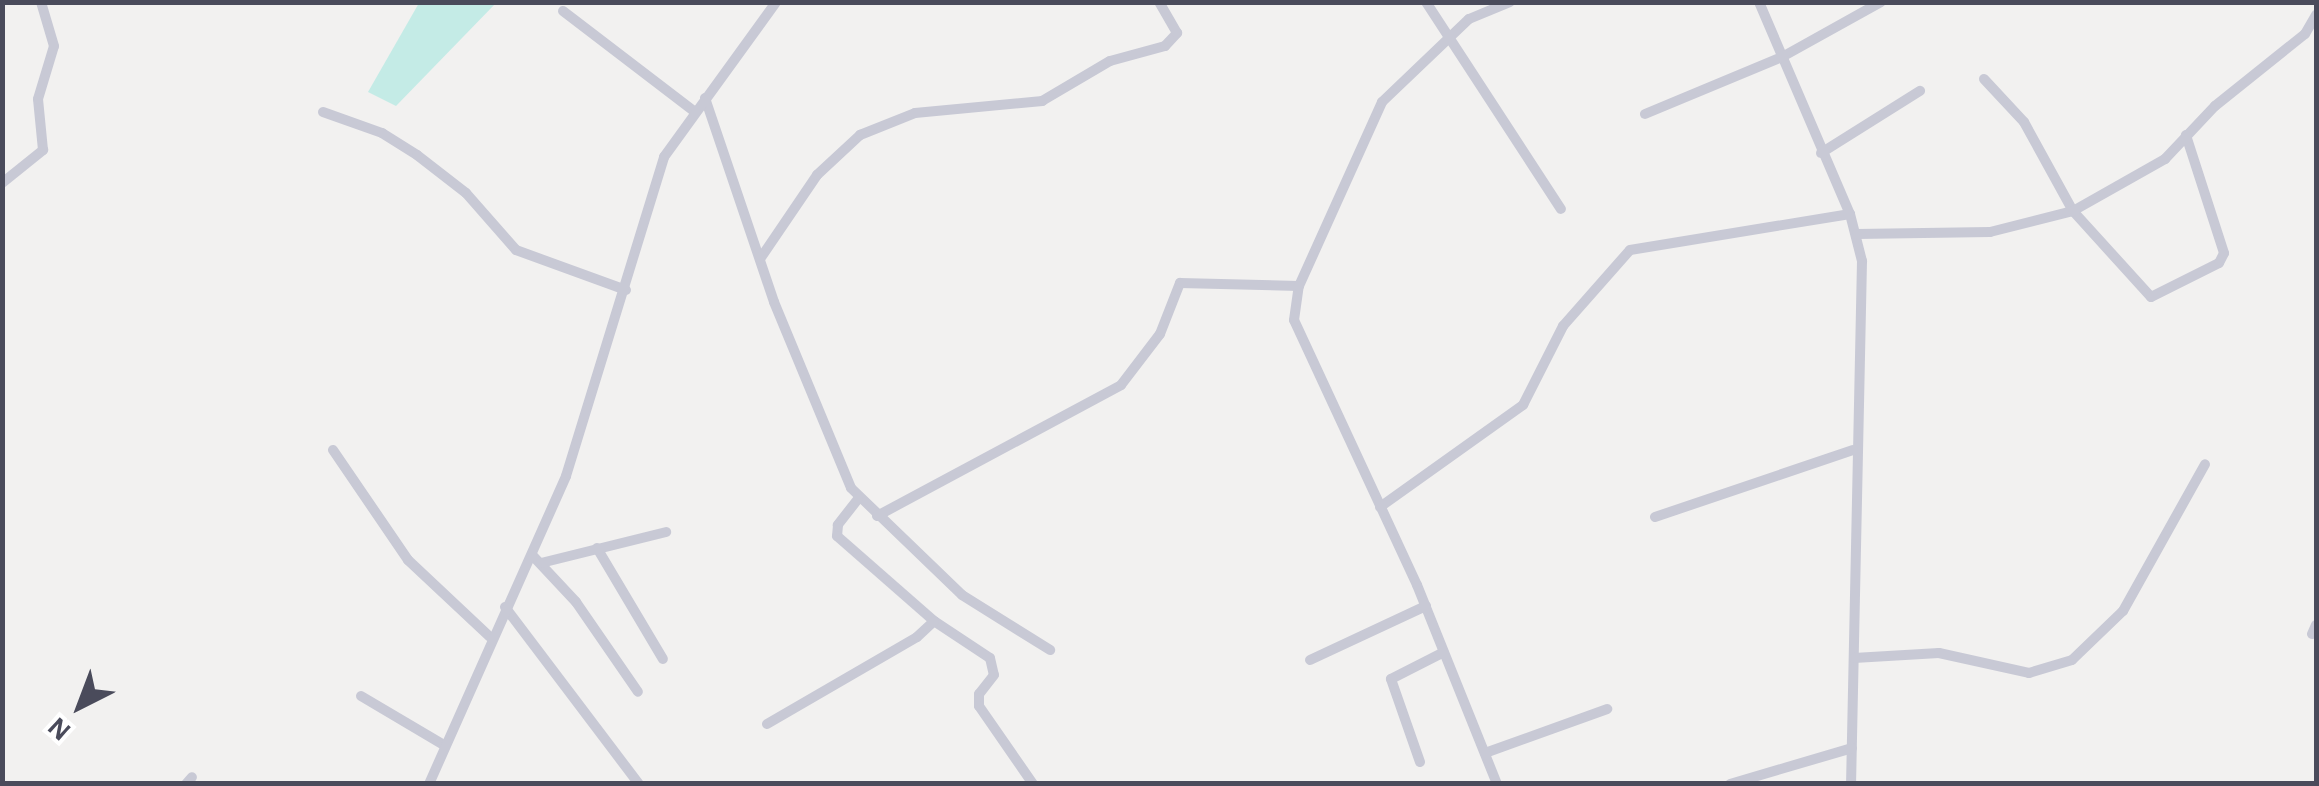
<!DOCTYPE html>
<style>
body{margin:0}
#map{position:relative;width:2319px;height:786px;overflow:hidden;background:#f2f1f0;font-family:"Alegreya Sans",sans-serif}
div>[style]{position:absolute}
.green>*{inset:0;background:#c4ebe6}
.street>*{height:10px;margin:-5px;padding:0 5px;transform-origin:5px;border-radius:5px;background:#c8c9d5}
span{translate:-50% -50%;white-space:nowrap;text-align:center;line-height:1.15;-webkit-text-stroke:10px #fff;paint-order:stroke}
.frame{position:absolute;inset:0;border:5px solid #4a4b5b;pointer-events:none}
.north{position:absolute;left:30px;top:656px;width:100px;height:100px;-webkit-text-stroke:8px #fff;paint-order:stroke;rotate:222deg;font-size:28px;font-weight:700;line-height:40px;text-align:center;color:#4a4b5b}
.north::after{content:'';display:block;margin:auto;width:35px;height:45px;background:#4a4b5b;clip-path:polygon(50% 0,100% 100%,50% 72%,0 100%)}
</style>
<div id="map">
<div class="green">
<div style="clip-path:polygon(419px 3px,496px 3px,396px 106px,368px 92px)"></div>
</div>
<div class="street">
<div style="left:1426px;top:2px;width:247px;rotate:56.9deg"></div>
<div style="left:1759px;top:2px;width:231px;rotate:66.8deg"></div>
<div style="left:1850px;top:214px;width:49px;rotate:75.7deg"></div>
<div style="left:1862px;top:261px;width:523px;rotate:91.2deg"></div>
<div style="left:563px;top:11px;width:165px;rotate:37.4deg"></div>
<div style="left:1984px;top:79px;width:59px;rotate:47.1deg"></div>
<div style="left:2024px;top:122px;width:102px;rotate:61.2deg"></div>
<div style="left:2073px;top:211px;width:116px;rotate:47.8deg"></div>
<div style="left:2151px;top:297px;width:76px;rotate:-26.6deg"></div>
<div style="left:2219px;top:263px;width:11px;rotate:-63deg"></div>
<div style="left:2224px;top:253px;width:124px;rotate:-107.9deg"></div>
<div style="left:705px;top:98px;width:215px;rotate:71.3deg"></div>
<div style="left:774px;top:302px;width:201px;rotate:67.5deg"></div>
<div style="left:851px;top:488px;width:154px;rotate:43.9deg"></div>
<div style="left:962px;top:595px;width:104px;rotate:32deg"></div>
<div style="left:323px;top:112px;width:63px;rotate:19.6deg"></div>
<div style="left:382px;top:133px;width:41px;rotate:32.2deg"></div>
<div style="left:417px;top:155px;width:62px;rotate:37.8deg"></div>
<div style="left:466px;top:193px;width:76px;rotate:48.7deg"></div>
<div style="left:516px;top:250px;width:117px;rotate:20deg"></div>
<div style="left:1645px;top:114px;width:148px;rotate:-22.6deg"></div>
<div style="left:1782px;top:57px;width:113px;rotate:-29.1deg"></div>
<div style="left:1821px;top:153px;width:117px;rotate:-32.1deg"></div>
<div style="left:2px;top:183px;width:53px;rotate:-38.8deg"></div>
<div style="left:43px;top:150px;width:51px;rotate:-95.6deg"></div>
<div style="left:38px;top:99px;width:55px;rotate:-73.2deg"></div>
<div style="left:54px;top:46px;width:46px;rotate:-106.5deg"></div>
<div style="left:1857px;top:234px;width:133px;rotate:-0.9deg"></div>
<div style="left:1990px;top:232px;width:86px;rotate:-14.2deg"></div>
<div style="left:2073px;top:211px;width:106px;rotate:-29.5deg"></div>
<div style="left:2165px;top:159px;width:73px;rotate:-46.7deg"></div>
<div style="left:2215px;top:106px;width:115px;rotate:-38.7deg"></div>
<div style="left:2305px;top:34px;width:22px;rotate:-60deg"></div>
<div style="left:760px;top:259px;width:102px;rotate:-55.8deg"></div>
<div style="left:817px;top:175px;width:59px;rotate:-42.9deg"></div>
<div style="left:860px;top:135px;width:59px;rotate:-21.8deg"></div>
<div style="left:915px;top:113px;width:128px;rotate:-5.4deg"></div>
<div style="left:1042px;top:101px;width:79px;rotate:-30.5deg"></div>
<div style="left:1110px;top:61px;width:57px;rotate:-15.3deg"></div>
<div style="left:1165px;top:46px;width:18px;rotate:-47deg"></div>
<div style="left:1177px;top:33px;width:36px;rotate:-120deg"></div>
<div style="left:333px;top:450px;width:133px;rotate:55.7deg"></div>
<div style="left:408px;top:560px;width:112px;rotate:43.2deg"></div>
<div style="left:858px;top:499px;width:33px;rotate:128deg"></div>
<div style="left:838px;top:525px;width:11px;rotate:95deg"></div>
<div style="left:837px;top:536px;width:129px;rotate:41.2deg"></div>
<div style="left:934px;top:621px;width:67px;rotate:33.5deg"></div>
<div style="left:990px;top:658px;width:17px;rotate:77deg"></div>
<div style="left:994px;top:675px;width:24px;rotate:128deg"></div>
<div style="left:979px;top:694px;width:12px;rotate:90deg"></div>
<div style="left:979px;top:706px;width:95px;rotate:55.3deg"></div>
<div style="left:1380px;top:507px;width:176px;rotate:-35.5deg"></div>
<div style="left:1523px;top:405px;width:89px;rotate:-63.1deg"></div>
<div style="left:1563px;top:326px;width:101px;rotate:-48.6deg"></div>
<div style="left:1630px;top:250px;width:223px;rotate:-9.3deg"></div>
<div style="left:877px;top:516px;width:277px;rotate:-28.2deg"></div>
<div style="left:1121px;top:385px;width:64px;rotate:-52.6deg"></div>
<div style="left:1160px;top:334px;width:55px;rotate:-68.6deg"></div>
<div style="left:1180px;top:283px;width:119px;rotate:1.4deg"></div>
<div style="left:1655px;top:517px;width:209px;rotate:-18.7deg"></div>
<div style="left:597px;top:548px;width:129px;rotate:59.3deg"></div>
<div style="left:533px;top:556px;width:63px;rotate:46.9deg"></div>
<div style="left:576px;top:602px;width:109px;rotate:55.4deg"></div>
<div style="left:541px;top:563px;width:129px;rotate:-13.9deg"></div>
<div style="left:505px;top:607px;width:222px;rotate:52.9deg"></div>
<div style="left:2312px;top:634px;width:10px;rotate:-66deg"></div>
<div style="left:1854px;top:658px;width:85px;rotate:-3.4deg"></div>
<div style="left:1939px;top:653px;width:92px;rotate:12.5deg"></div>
<div style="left:2029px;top:673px;width:45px;rotate:-16.8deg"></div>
<div style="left:2072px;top:660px;width:71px;rotate:-43.9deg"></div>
<div style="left:2123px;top:611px;width:168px;rotate:-60.8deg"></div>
<div style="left:1310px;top:660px;width:128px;rotate:-25deg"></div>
<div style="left:361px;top:696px;width:96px;rotate:30.6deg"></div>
<div style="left:767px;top:724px;width:173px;rotate:-30.1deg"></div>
<div style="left:917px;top:637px;width:23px;rotate:-43deg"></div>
<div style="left:1485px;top:753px;width:130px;rotate:-19.8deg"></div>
<div style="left:1420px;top:762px;width:88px;rotate:-109.3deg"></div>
<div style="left:1391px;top:679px;width:59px;rotate:-27deg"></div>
<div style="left:186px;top:784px;width:9px;rotate:-49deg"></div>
<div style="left:429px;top:784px;width:337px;rotate:-66deg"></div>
<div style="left:566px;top:476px;width:334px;rotate:-72.9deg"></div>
<div style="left:664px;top:157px;width:191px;rotate:-54.1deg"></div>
<div style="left:1497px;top:784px;width:214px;rotate:-111.9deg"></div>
<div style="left:1417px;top:585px;width:292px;rotate:-114.9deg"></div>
<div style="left:1294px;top:320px;width:34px;rotate:-82deg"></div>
<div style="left:1299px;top:286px;width:202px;rotate:-65.7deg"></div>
<div style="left:1382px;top:102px;width:120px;rotate:-43.7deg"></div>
<div style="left:1469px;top:19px;width:44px;rotate:-22.5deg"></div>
<div style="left:1730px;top:784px;width:127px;rotate:-16.4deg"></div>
</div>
<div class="frame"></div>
<div class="north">N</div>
</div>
